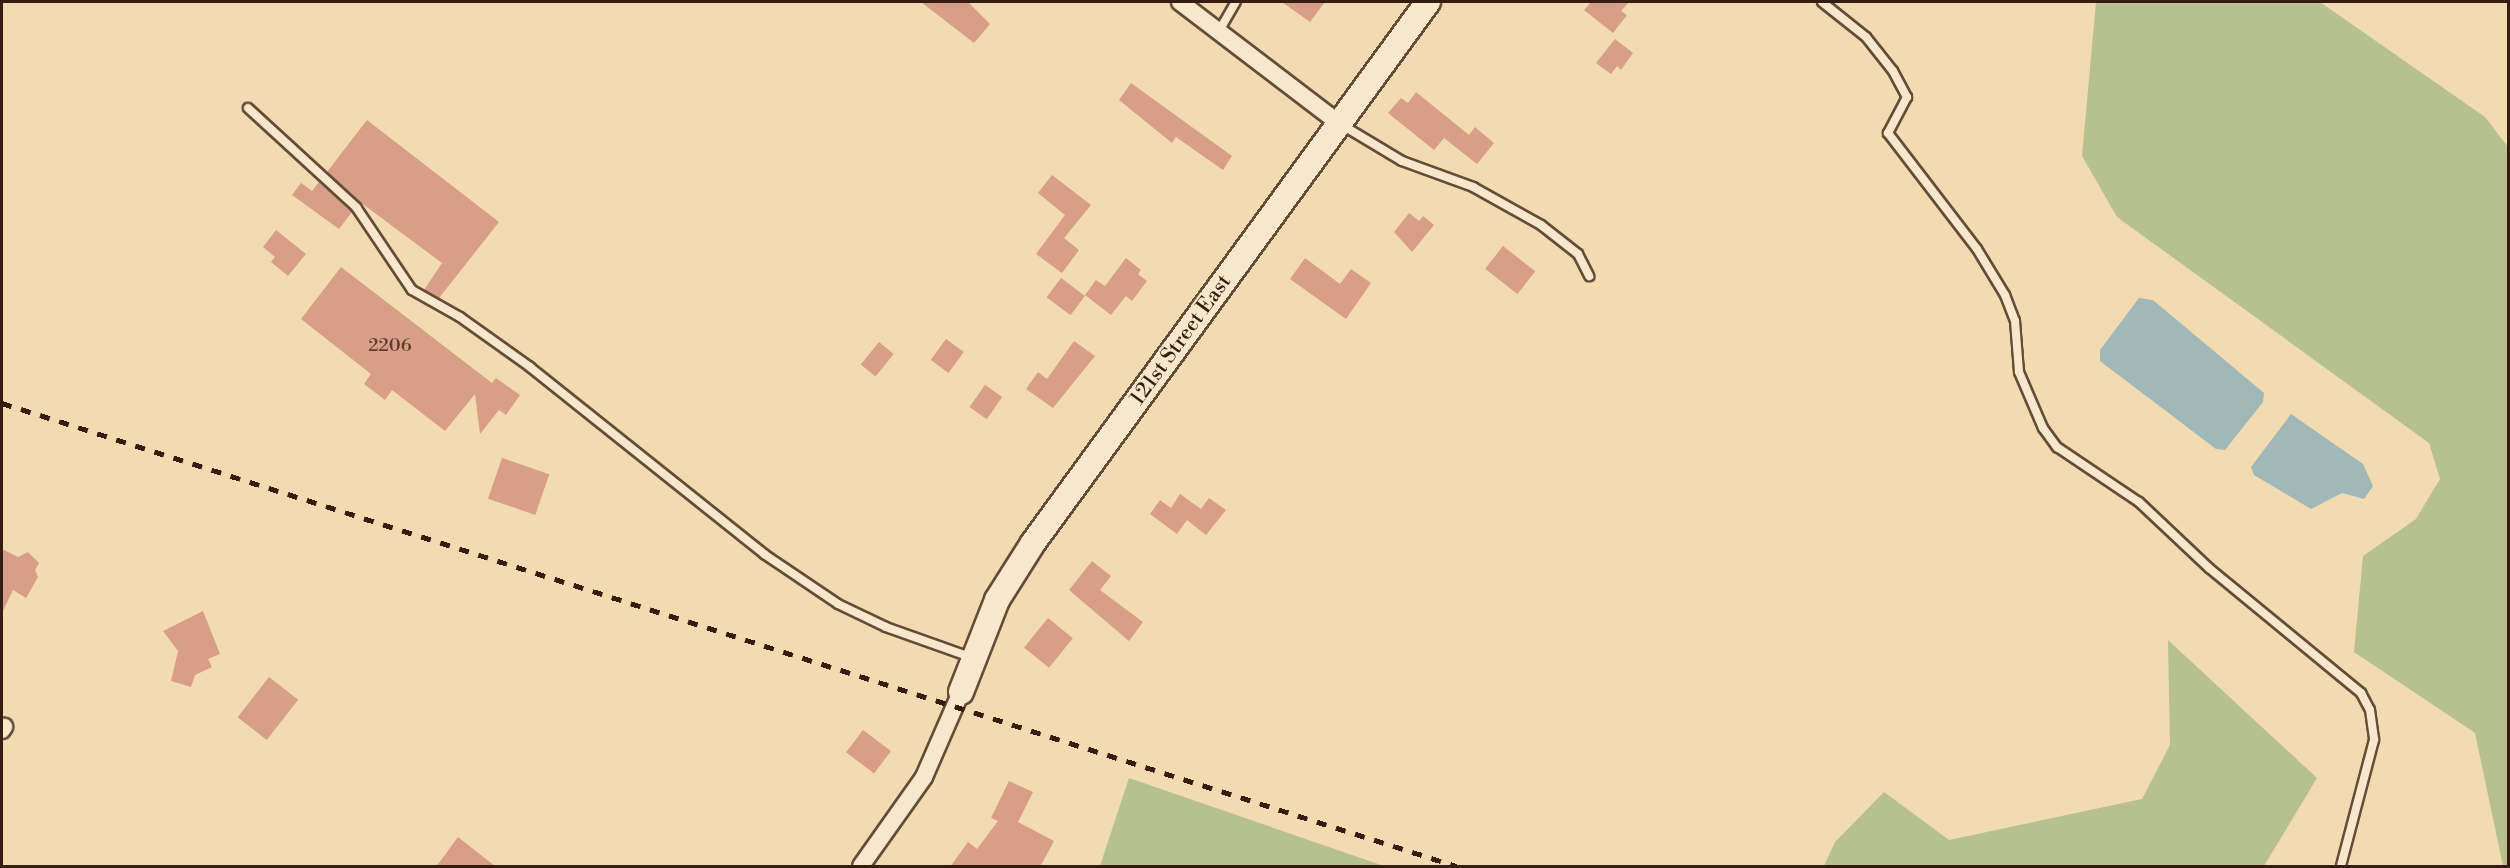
<!DOCTYPE html>
<style>
body{margin:0}
#map{position:relative;width:2510px;height:868px;overflow:hidden;background:#f2dbb0;font-family:"Libre Bodoni",serif}
div>[style]{position:absolute}
.green>*{inset:0;background:#b6c18f}
.water>*{inset:0;background:#a0b8b7}
.building>*{inset:0;background:#d89e87;transform-origin:0 0}
.roads{filter:drop-shadow(2px 0 #654c39) drop-shadow(-2px 0 #654c39) drop-shadow(0 2px #654c39) drop-shadow(0 -2px #654c39)}
.lane>*{height:8px;margin:-4px;padding:0 4px;transform-origin:4px;border-radius:4px;background:#f7e8cc}
.street>*{height:16px;margin:-8px;padding:0 8px;transform-origin:8px;border-radius:8px;background:#f7e8cc}
.secondary>*{height:24px;margin:-12px;padding:0 12px;transform-origin:12px;border-radius:12px;background:#f7e8cc}
.rail>*{height:4.5px;margin-top:-2.25px;transform-origin:0;background:repeating-linear-gradient(90deg,#361d11 0 10px,transparent 0 20px)}
span{translate:-50% -50%;white-space:nowrap;text-align:center;line-height:1.15;-webkit-text-stroke:4.5px #f7e8cc;paint-order:stroke}
.number-label{font-size:18px;color:#5e3d2e}
.number-label span{-webkit-text-stroke-width:0}
.street-label{font-size:21px;color:#361d11}
.frame{position:absolute;inset:0;border:3px solid #361d11;pointer-events:none}
</style>
<div id="map">
<div class="green">
<div style="clip-path:polygon(2096px 2px,2320px 2px,2485px 117px,2508px 147px,2508px 866px,2503px 866px,2475px 733px,2354px 652px,2363px 556px,2416px 519px,2440px 479px,2429px 443px,2117px 217px,2082px 156px)"></div>
<div style="clip-path:polygon(2168px 640px,2317px 778px,2264px 866px,1824px 866px,1835px 842px,1884px 792px,1949px 840px,2142px 799px,2170px 745px)"></div>
<div style="clip-path:polygon(1129px 778px,1384px 866px,1100px 866px)"></div>
</div>
<div class="water">
<div style="clip-path:polygon(2139px 298px,2153px 300px,2264px 393px,2263px 402px,2225px 450px,2216px 449px,2100px 361px,2100px 350px)"></div>
<div style="clip-path:polygon(2291px 414px,2363px 464px,2373px 486px,2364px 499px,2342px 493px,2311px 509px,2254px 475px,2251px 467px)"></div>
</div>
<div class="building">
<div style="clip-path:polygon(921px 2px,968px 2px,990px 24px,974px 43px)"></div>
<div style="clip-path:polygon(1282px 2px,1325px 2px,1310px 22px)"></div>
<div style="clip-path:polygon(1591px 2px,1629px 2px,1621px 11px,1627px 15px,1613px 33px,1584px 10px)"></div>
<div style="clip-path:polygon(1615px 39px,1633px 53px,1621px 70px,1617px 66px,1611px 74px,1596px 63px)"></div>
<div style="clip-path:polygon(1131px 83px,1232px 156px,1223px 170px,1176px 137px,1172px 143px,1119px 100px)"></div>
<div style="clip-path:polygon(1416px 92px,1469px 135px,1475px 127px,1494px 143px,1477px 164px,1444px 138px,1434px 150px,1388px 113px,1401px 98px,1408px 103px)"></div>
<div style="clip-path:polygon(367px 120px,499px 222px,439px 298px,424px 290px,442px 263px,360px 202px,327px 172px)"></div>
<div style="clip-path:polygon(1052px 175px,1091px 205px,1064px 238px,1079px 250px,1062px 273px,1036px 254px,1065px 215px,1038px 193px)"></div>
<div style="clip-path:polygon(319px 182px,352px 212px,339px 229px,292px 195px,301px 183px,312px 191px)"></div>
<div style="clip-path:polygon(1409px 213px,1419px 221px,1423px 216px,1434px 225px,1412px 252px,1394px 232px)"></div>
<div style="clip-path:polygon(276px 230px,306px 254px,288px 276px,271px 262px,275px 257px,263px 247px)"></div>
<div style="left:1503px;top:246px;width:41px;height:29px;rotate:38deg"></div>
<div style="clip-path:polygon(1126px 258px,1141px 270px,1138px 274px,1147px 281px,1132px 301px,1126px 296px,1111px 315px,1085px 295px,1096px 280px,1105px 286px)"></div>
<div style="clip-path:polygon(1305px 258px,1340px 284px,1351px 269px,1371px 283px,1346px 319px,1290px 279px)"></div>
<div style="clip-path:polygon(341px 267px,492px 383px,496px 378px,520px 395px,506px 415px,499px 410px,480px 434px,475px 394px,445px 431px,392px 390px,385px 400px,364px 384px,371px 374px,301px 319px)"></div>
<div style="left:1061px;top:278px;width:30px;height:24px;rotate:37deg"></div>
<div style="left:946px;top:339px;width:22px;height:26px;rotate:36deg"></div>
<div style="clip-path:polygon(1074px 341px,1095px 356px,1053px 408px,1026px 389px,1038px 372px,1047px 379px)"></div>
<div style="left:879px;top:342px;width:19px;height:29px;rotate:39deg"></div>
<div style="left:985px;top:385px;width:21px;height:27px;rotate:35deg"></div>
<div style="left:502px;top:458px;width:50px;height:43px;rotate:19deg"></div>
<div style="clip-path:polygon(1180px 494px,1201px 509px,1209px 498px,1226px 510px,1206px 535px,1187px 520px,1177px 534px,1150px 514px,1160px 500px,1171px 508px)"></div>
<div style="clip-path:polygon(2px 549px,18px 557px,28px 552px,39px 563px,35px 570px,38px 577px,26px 598px,13px 590px,2px 613px)"></div>
<div style="clip-path:polygon(1092px 561px,1111px 576px,1100px 590px,1143px 622px,1129px 641px,1069px 590px)"></div>
<div style="clip-path:polygon(203px 611px,220px 654px,208px 659px,212px 667px,195px 675px,191px 687px,171px 681px,178px 651px,163px 631px)"></div>
<div style="left:1048px;top:618px;width:32px;height:38px;rotate:39deg"></div>
<div style="left:269px;top:677px;width:37px;height:51px;rotate:38deg"></div>
<div style="left:863px;top:730px;width:35px;height:28px;rotate:37deg"></div>
<div style="clip-path:polygon(1009px 781px,1033px 792px,1018px 822px,1054px 841px,1040px 867px,950px 867px,968px 842px,977px 849px,998px 821px,991px 818px)"></div>
<div style="clip-path:polygon(458px 837px,496px 867px,436px 867px)"></div>
</div>
<div class="roads">
<div class="lane">
<div style="left:1822px;top:2px;width:56px;rotate:38.5deg"></div>
<div style="left:1866px;top:37px;width:43px;rotate:51.5deg"></div>
<div style="left:1893px;top:71px;width:30px;rotate:62deg"></div>
<div style="left:1907px;top:97px;width:41px;rotate:117.8deg"></div>
<div style="left:1888px;top:133px;width:146px;rotate:52.5deg"></div>
<div style="left:1977px;top:249px;width:54px;rotate:58.7deg"></div>
<div style="left:2005px;top:295px;width:28px;rotate:69deg"></div>
<div style="left:2015px;top:321px;width:51px;rotate:85.5deg"></div>
<div style="left:2019px;top:372px;width:61px;rotate:66.8deg"></div>
<div style="left:2043px;top:428px;width:24px;rotate:54deg"></div>
<div style="left:2057px;top:447px;width:99px;rotate:33.9deg"></div>
<div style="left:2139px;top:502px;width:96px;rotate:43.3deg"></div>
<div style="left:2209px;top:568px;width:197px;rotate:39.4deg"></div>
<div style="left:2361px;top:693px;width:19px;rotate:62deg"></div>
<div style="left:2370px;top:710px;width:30px;rotate:82deg"></div>
<div style="left:2374px;top:740px;width:130px;rotate:104.7deg"></div>
<div style="left:1219px;top:31px;width:34px;rotate:-60deg"></div>
<div style="left:248px;top:108px;width:147px;rotate:42.5deg"></div>
<div style="left:356px;top:207px;width:100px;rotate:56deg"></div>
<div style="left:412px;top:290px;width:55px;rotate:29.4deg"></div>
<div style="left:460px;top:317px;width:86px;rotate:35.5deg"></div>
<div style="left:530px;top:367px;width:300px;rotate:38.6deg"></div>
<div style="left:764px;top:554px;width:89px;rotate:34deg"></div>
<div style="left:838px;top:604px;width:53px;rotate:25.6deg"></div>
<div style="left:886px;top:627px;width:92px;rotate:19.6deg"></div>
<div style="left:1342px;top:125px;width:70px;rotate:31deg"></div>
<div style="left:1402px;top:161px;width:76px;rotate:20.1deg"></div>
<div style="left:1473px;top:187px;width:78px;rotate:29.2deg"></div>
<div style="left:1541px;top:225px;width:47px;rotate:38.1deg"></div>
<div style="left:1578px;top:254px;width:25px;rotate:63deg"></div>
</div>
<div class="street">
<div style="left:1180px;top:2px;width:200px;rotate:37.3deg"></div>
<div style="left:2px;top:730px;width:4px;rotate:-56deg"></div>
<div style="left:861px;top:866px;width:109px;rotate:-54.7deg"></div>
<div style="left:924px;top:777px;width:93px;rotate:-66.5deg"></div>
</div>
<div class="secondary">
<div style="left:961px;top:692px;width:99px;rotate:-68.6deg"></div>
<div style="left:997px;top:600px;width:67px;rotate:-57.7deg"></div>
<div style="left:1033px;top:543px;width:670px;rotate:-53.87deg"></div>
</div>
</div>
<div class="rail">
<div style="left:2px;top:403px;width:1526px;rotate:17.66deg"></div>
</div>
<div class="number-label">
<span style="left:390px;top:346px">2206</span>
</div>
<div class="street-label">
<span style="left:1181px;top:340px;rotate:-54deg">121st Street East</span>
</div>
<div class="frame"></div>
</div>
